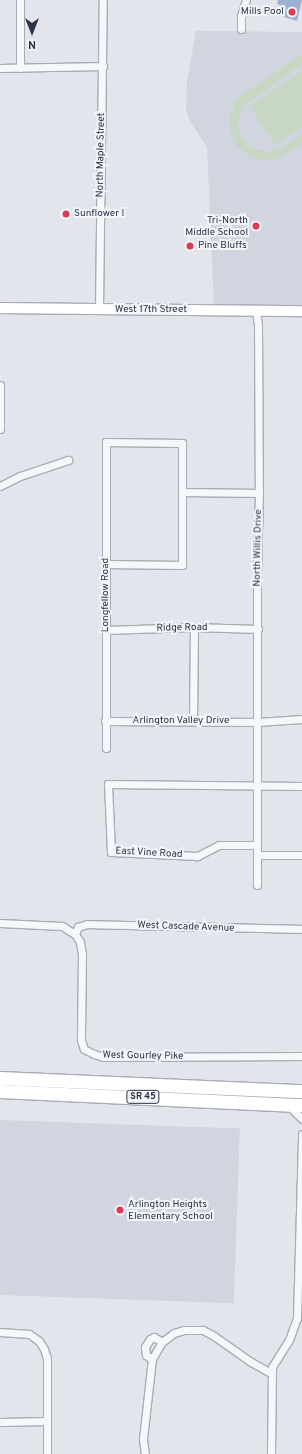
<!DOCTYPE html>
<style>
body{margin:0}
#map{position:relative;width:302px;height:1454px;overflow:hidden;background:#e2e6ec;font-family:Overpass,sans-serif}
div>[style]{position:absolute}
.built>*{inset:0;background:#d0d5df;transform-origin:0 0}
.green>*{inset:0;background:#c8d7c3}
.water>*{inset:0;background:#9ab3d0}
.roads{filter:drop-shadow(1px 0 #a6adb7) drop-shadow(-1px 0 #a6adb7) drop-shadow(0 1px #a6adb7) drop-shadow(0 -1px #a6adb7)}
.street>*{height:7px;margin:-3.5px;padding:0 3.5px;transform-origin:3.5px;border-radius:3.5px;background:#f6f7fa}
.secondary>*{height:10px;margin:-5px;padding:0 5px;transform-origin:5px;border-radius:5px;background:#fff}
.highway>*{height:13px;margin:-6.5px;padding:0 6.5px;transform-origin:6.5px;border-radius:6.5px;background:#fff}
.dots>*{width:11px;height:11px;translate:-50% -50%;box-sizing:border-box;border:2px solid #f3f5f9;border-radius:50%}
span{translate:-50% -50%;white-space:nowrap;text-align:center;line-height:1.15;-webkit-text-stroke:4px #f3f5f9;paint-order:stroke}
.shield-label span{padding:1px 3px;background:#f3f5f9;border:1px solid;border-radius:3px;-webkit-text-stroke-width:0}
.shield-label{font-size:9px;color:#283347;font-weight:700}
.poi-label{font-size:10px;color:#283347}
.right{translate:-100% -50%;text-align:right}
.left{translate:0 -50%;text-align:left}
.street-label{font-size:10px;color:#283347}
.north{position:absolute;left:12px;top:12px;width:40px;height:40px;-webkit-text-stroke:3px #f3f5f9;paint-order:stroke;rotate:180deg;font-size:11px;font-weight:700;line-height:16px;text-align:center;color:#283347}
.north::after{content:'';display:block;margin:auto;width:14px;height:18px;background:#283347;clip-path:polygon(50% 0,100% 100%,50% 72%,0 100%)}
</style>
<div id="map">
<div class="built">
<div style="clip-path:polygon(196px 31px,302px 32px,302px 306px,214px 306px,207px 147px,190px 121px,186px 110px,187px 81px)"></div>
<div style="left:0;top:1120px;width:240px;height:175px;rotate:2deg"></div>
</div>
<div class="green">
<div style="clip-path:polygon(302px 54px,302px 64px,243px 106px,238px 123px,242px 138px,247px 145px,258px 150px,270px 152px,278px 150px,302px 134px,302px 144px,274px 160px,262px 160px,249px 156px,237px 146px,231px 135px,230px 116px,235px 104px,233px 101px)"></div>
<div style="clip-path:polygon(302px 71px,302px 127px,275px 145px,249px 106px)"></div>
</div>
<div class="water">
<div style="clip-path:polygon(278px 0,302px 0,297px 21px,284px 17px,286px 7px,277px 4px)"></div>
</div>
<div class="roads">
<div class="street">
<div style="left:241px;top:29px;width:13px;rotate:-90deg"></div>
<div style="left:241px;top:16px;width:17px;rotate:-73deg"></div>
<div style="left:0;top:68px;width:103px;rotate:-1.1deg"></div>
<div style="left:20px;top:68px;width:68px;rotate:-90deg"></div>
<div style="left:99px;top:309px;width:309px;rotate:-89.3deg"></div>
<div style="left:256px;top:311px;width:14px;rotate:82deg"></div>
<div style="left:258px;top:325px;width:168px;rotate:89.7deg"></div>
<div style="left:259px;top:493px;width:79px;rotate:91.5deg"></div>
<div style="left:257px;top:572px;width:313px;rotate:90deg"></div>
<div style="left:0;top:385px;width:44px;rotate:90deg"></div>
<div style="left:0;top:486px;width:22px;rotate:-27deg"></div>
<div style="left:20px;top:476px;width:51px;rotate:-18.4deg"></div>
<div style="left:183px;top:492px;width:76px;rotate:0.8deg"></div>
<div style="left:106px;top:630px;width:88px;rotate:-2deg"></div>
<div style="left:194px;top:627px;width:64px;rotate:1.8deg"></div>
<div style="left:105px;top:721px;width:152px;rotate:0.4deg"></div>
<div style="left:257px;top:722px;width:45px;rotate:-3.8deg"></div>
<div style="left:193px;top:721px;width:94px;rotate:-89.4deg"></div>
<div style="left:106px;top:748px;width:306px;rotate:-90deg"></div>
<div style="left:106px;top:442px;width:76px;rotate:0.8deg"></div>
<div style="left:182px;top:443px;width:122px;rotate:90deg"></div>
<div style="left:182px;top:565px;width:76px;rotate:-179.2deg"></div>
<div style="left:257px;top:845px;width:38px;rotate:180deg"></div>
<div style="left:219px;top:845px;width:25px;rotate:153deg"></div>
<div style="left:197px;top:856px;width:86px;rotate:-177.3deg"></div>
<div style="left:111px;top:852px;width:68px;rotate:-92.5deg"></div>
<div style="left:108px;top:784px;width:194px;rotate:0.6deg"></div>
<div style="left:257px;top:855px;width:45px"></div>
<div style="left:0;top:923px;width:62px;rotate:2.8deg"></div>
<div style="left:62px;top:926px;width:15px;rotate:32deg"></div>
<div style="left:75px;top:934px;width:9px;rotate:58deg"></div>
<div style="left:80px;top:942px;width:12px;rotate:81deg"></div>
<div style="left:82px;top:954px;width:86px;rotate:90.7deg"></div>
<div style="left:81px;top:1040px;width:9px;rotate:72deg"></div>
<div style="left:84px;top:1049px;width:11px;rotate:27deg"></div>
<div style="left:94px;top:1054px;width:9px;rotate:18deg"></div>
<div style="left:103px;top:1057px;width:199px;rotate:-0.3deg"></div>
<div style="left:75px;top:934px;width:8px;rotate:-67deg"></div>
<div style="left:78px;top:927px;width:9px;rotate:-18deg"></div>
<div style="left:87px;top:924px;width:215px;rotate:1.3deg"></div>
<div style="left:288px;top:1105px;width:20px;rotate:45deg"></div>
<div style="left:0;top:1332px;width:29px;rotate:4deg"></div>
<div style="left:29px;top:1334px;width:12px;rotate:35deg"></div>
<div style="left:39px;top:1341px;width:9px;rotate:58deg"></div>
<div style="left:44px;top:1349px;width:9px;rotate:72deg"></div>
<div style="left:47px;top:1358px;width:96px;rotate:90deg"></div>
<div style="left:152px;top:1359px;width:7px;rotate:-146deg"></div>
<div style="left:146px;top:1355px;width:8px;rotate:-97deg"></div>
<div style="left:145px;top:1347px;width:9px;rotate:-58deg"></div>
<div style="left:150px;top:1339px;width:4px;rotate:-27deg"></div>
<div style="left:154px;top:1337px;width:9px;rotate:32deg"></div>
<div style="left:0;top:1422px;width:47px;rotate:-1.2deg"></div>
<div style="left:145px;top:1454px;width:15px;rotate:-98deg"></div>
<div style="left:143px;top:1439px;width:81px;rotate:-83.6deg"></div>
<div style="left:152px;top:1359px;width:20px;rotate:-60deg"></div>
<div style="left:162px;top:1342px;width:15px;rotate:-37deg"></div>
<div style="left:174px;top:1333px;width:10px;rotate:-17deg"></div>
<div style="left:184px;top:1330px;width:19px"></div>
<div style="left:203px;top:1330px;width:13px;rotate:29deg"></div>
<div style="left:214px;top:1336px;width:45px;rotate:35.1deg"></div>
<div style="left:251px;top:1362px;width:23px;rotate:29deg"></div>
<div style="left:271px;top:1454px;width:87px;rotate:-89.3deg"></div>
<div style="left:272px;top:1367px;width:32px;rotate:-58deg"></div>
<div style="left:289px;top:1340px;width:23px;rotate:-70deg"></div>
<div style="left:297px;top:1318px;width:184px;rotate:-88.4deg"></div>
</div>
<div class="secondary">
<div style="left:0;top:308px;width:302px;rotate:0.6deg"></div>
</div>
<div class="highway">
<div style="left:0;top:1078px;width:302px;rotate:2.5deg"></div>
<div style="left:0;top:1091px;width:302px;rotate:2.7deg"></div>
</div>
</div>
<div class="dots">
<div style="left:292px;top:12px;background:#de3b52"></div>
<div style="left:66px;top:214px;background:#de3b52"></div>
<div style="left:256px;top:226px;background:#de3b52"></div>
<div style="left:190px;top:246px;background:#de3b52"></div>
<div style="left:120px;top:1210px;background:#de3b52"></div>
</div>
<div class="shield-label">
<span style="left:143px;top:1097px">SR 45</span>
</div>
<div class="poi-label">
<span class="right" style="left:284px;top:12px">Mills Pool</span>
<span class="left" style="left:74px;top:214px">Sunflower I</span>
<span class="right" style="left:248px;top:226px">Tri-North<br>Middle School</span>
<span class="left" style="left:198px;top:246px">Pine Bluffs</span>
<span class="left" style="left:128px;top:1210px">Arlington Heights<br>Elementary School</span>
</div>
<div class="street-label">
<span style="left:101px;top:155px;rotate:-89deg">North Maple Street</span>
<span style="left:151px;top:310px">West 17th Street</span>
<span style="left:258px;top:548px;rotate:-89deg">North Willis Drive</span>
<span style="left:106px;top:595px;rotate:-90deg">Longfellow Road</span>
<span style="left:182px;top:628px;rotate:-1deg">Ridge Road</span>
<span style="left:181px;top:721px">Arlington Valley Drive</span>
<span style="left:149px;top:853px;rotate:3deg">East Vine Road</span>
<span style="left:186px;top:927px;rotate:2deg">West Cascade Avenue</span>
<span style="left:143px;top:1056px;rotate:1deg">West Gourley Pike</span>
</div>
<div class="north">N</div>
</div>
